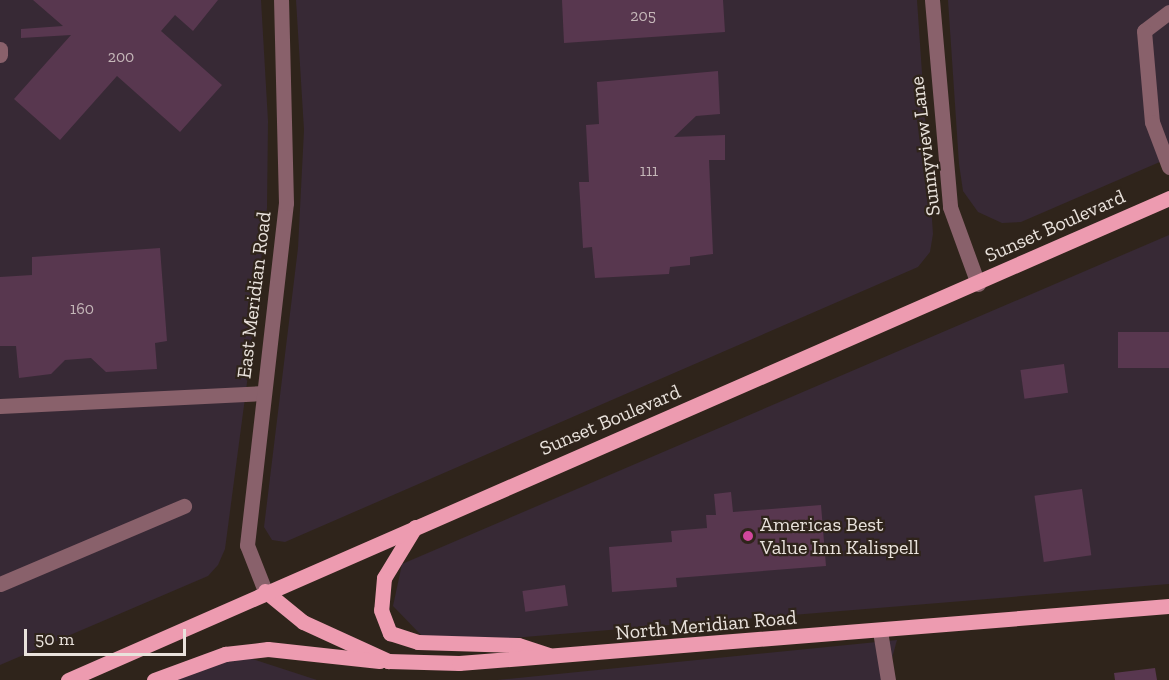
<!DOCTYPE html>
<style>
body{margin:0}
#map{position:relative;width:1169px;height:680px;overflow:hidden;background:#2f241b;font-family:"Zilla Slab",serif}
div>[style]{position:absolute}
.commercial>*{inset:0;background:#372935}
.building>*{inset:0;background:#58374f;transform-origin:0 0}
.minor>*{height:15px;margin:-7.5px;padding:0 7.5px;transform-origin:7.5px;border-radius:7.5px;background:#89616b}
.major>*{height:15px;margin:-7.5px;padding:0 7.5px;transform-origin:7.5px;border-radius:7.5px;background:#ed9bb0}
.dots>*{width:16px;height:16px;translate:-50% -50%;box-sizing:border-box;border:3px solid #2f241b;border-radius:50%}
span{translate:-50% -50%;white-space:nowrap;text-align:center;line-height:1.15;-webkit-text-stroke:4.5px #2f241b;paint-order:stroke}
.number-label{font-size:16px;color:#c5b7b9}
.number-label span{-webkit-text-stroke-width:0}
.street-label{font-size:20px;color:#e9e2dc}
.poi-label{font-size:20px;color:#e9e2dc}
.left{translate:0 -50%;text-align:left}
.scale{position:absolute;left:24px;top:629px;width:162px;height:27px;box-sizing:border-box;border:3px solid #e9e2dc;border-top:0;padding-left:8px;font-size:18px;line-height:21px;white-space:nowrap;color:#e9e2dc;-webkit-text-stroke:4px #2f241b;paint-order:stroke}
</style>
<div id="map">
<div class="commercial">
<div style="clip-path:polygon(0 0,261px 0,268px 121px,267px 208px,250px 360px,225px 549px,218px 565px,208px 576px,0 665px)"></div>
<div style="clip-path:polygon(296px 0,917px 0,933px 234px,930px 252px,918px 267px,285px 542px,272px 540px,264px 527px,298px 248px,304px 130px)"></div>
<div style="clip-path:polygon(948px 0,1169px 0,1169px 158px,1021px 222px,1002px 223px,978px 212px,963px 191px,959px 164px)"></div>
<div style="clip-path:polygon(1169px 235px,1169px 584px,512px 638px,422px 636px,393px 606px,402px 564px)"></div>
<div style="clip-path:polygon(897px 640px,886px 680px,497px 680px)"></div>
<div style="clip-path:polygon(234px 653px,317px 680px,172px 680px)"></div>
</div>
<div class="building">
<div style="clip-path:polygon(33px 0,218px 0,193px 31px,175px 15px,161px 31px,222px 85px,180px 132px,117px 76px,60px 140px,14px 99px,71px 35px,21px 38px,21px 29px,63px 26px)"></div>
<div style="clip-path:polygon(562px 0,723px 0,725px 32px,564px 43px)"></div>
<div style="clip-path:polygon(718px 71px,720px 114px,696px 116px,674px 137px,725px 135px,725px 160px,709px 160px,713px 254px,690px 257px,690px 265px,670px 267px,669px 274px,595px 278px,592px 247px,583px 248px,579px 182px,589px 182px,586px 125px,599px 124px,597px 82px)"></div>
<div style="clip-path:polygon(160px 248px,167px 341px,155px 343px,157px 369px,106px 372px,91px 358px,65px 360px,51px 374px,19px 378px,16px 346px,0 346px,0 277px,32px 275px,32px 257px)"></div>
<div style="left:1169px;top:332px;width:36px;height:51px;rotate:90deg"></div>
<div style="left:1064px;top:364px;width:29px;height:44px;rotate:82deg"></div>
<div style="left:1082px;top:489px;width:67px;height:48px;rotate:82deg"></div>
<div style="clip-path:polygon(731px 492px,733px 512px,821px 505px,826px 566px,676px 578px,677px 587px,612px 592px,609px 547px,672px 542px,671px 531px,707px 528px,706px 515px,716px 515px,714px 494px)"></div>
<div style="left:565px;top:585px;width:21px;height:43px;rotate:82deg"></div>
<div style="clip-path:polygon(1155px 668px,1157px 680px,1115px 680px,1114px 673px)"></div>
</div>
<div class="minor">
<div style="left:932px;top:0;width:208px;rotate:85deg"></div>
<div style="left:950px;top:207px;width:82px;rotate:70deg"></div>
<div style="left:1169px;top:12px;width:31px;rotate:143deg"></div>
<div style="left:1144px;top:31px;width:91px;rotate:85deg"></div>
<div style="left:1152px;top:122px;width:48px;rotate:69.3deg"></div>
<div style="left:0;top:49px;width:6px;rotate:90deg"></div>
<div style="left:0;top:406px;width:264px;rotate:-2.8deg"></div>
<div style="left:0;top:584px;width:200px;rotate:-23deg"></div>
<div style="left:265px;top:591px;width:49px;rotate:-111.4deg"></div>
<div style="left:247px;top:545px;width:344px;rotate:-83.5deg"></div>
<div style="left:286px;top:203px;width:203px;rotate:-91.4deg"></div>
<div style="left:880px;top:631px;width:50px;rotate:80.7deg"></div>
</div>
<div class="major">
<div style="left:415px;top:527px;width:60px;rotate:121.3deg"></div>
<div style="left:384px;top:578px;width:32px;rotate:95deg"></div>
<div style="left:381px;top:610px;width:25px;rotate:69deg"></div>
<div style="left:390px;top:633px;width:29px;rotate:18deg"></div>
<div style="left:418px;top:642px;width:100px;rotate:1.7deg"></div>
<div style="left:518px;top:645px;width:32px;rotate:18deg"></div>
<div style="left:265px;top:591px;width:49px;rotate:39.2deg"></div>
<div style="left:303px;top:622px;width:94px;rotate:24.6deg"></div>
<div style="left:388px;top:661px;width:71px;rotate:1.6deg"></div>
<div style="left:459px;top:663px;width:712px;rotate:-4.59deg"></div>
<div style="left:68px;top:680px;width:1202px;rotate:-23.64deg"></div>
<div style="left:154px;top:680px;width:76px;rotate:-20.1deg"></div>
<div style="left:225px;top:654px;width:43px;rotate:-6.6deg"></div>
<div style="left:268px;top:649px;width:112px;rotate:6.2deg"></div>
</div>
<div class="dots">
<div style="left:748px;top:536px;background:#d1479c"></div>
</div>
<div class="number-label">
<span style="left:643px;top:16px">205</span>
<span style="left:121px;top:57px">200</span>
<span style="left:649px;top:171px">111</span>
<span style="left:82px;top:309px">160</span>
</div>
<div class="street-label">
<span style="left:925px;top:146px;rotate:-97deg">Sunnyview Lane</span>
<span style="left:1055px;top:226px;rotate:-24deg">Sunset Boulevard</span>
<span style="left:254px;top:295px;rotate:-83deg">East Meridian Road</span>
<span style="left:610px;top:420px;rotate:-23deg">Sunset Boulevard</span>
<span style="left:706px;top:625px;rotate:-5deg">North Meridian Road</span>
</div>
<div class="poi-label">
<span class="left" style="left:760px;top:536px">Americas Best<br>Value Inn Kalispell</span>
</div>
<div class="scale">50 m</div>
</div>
